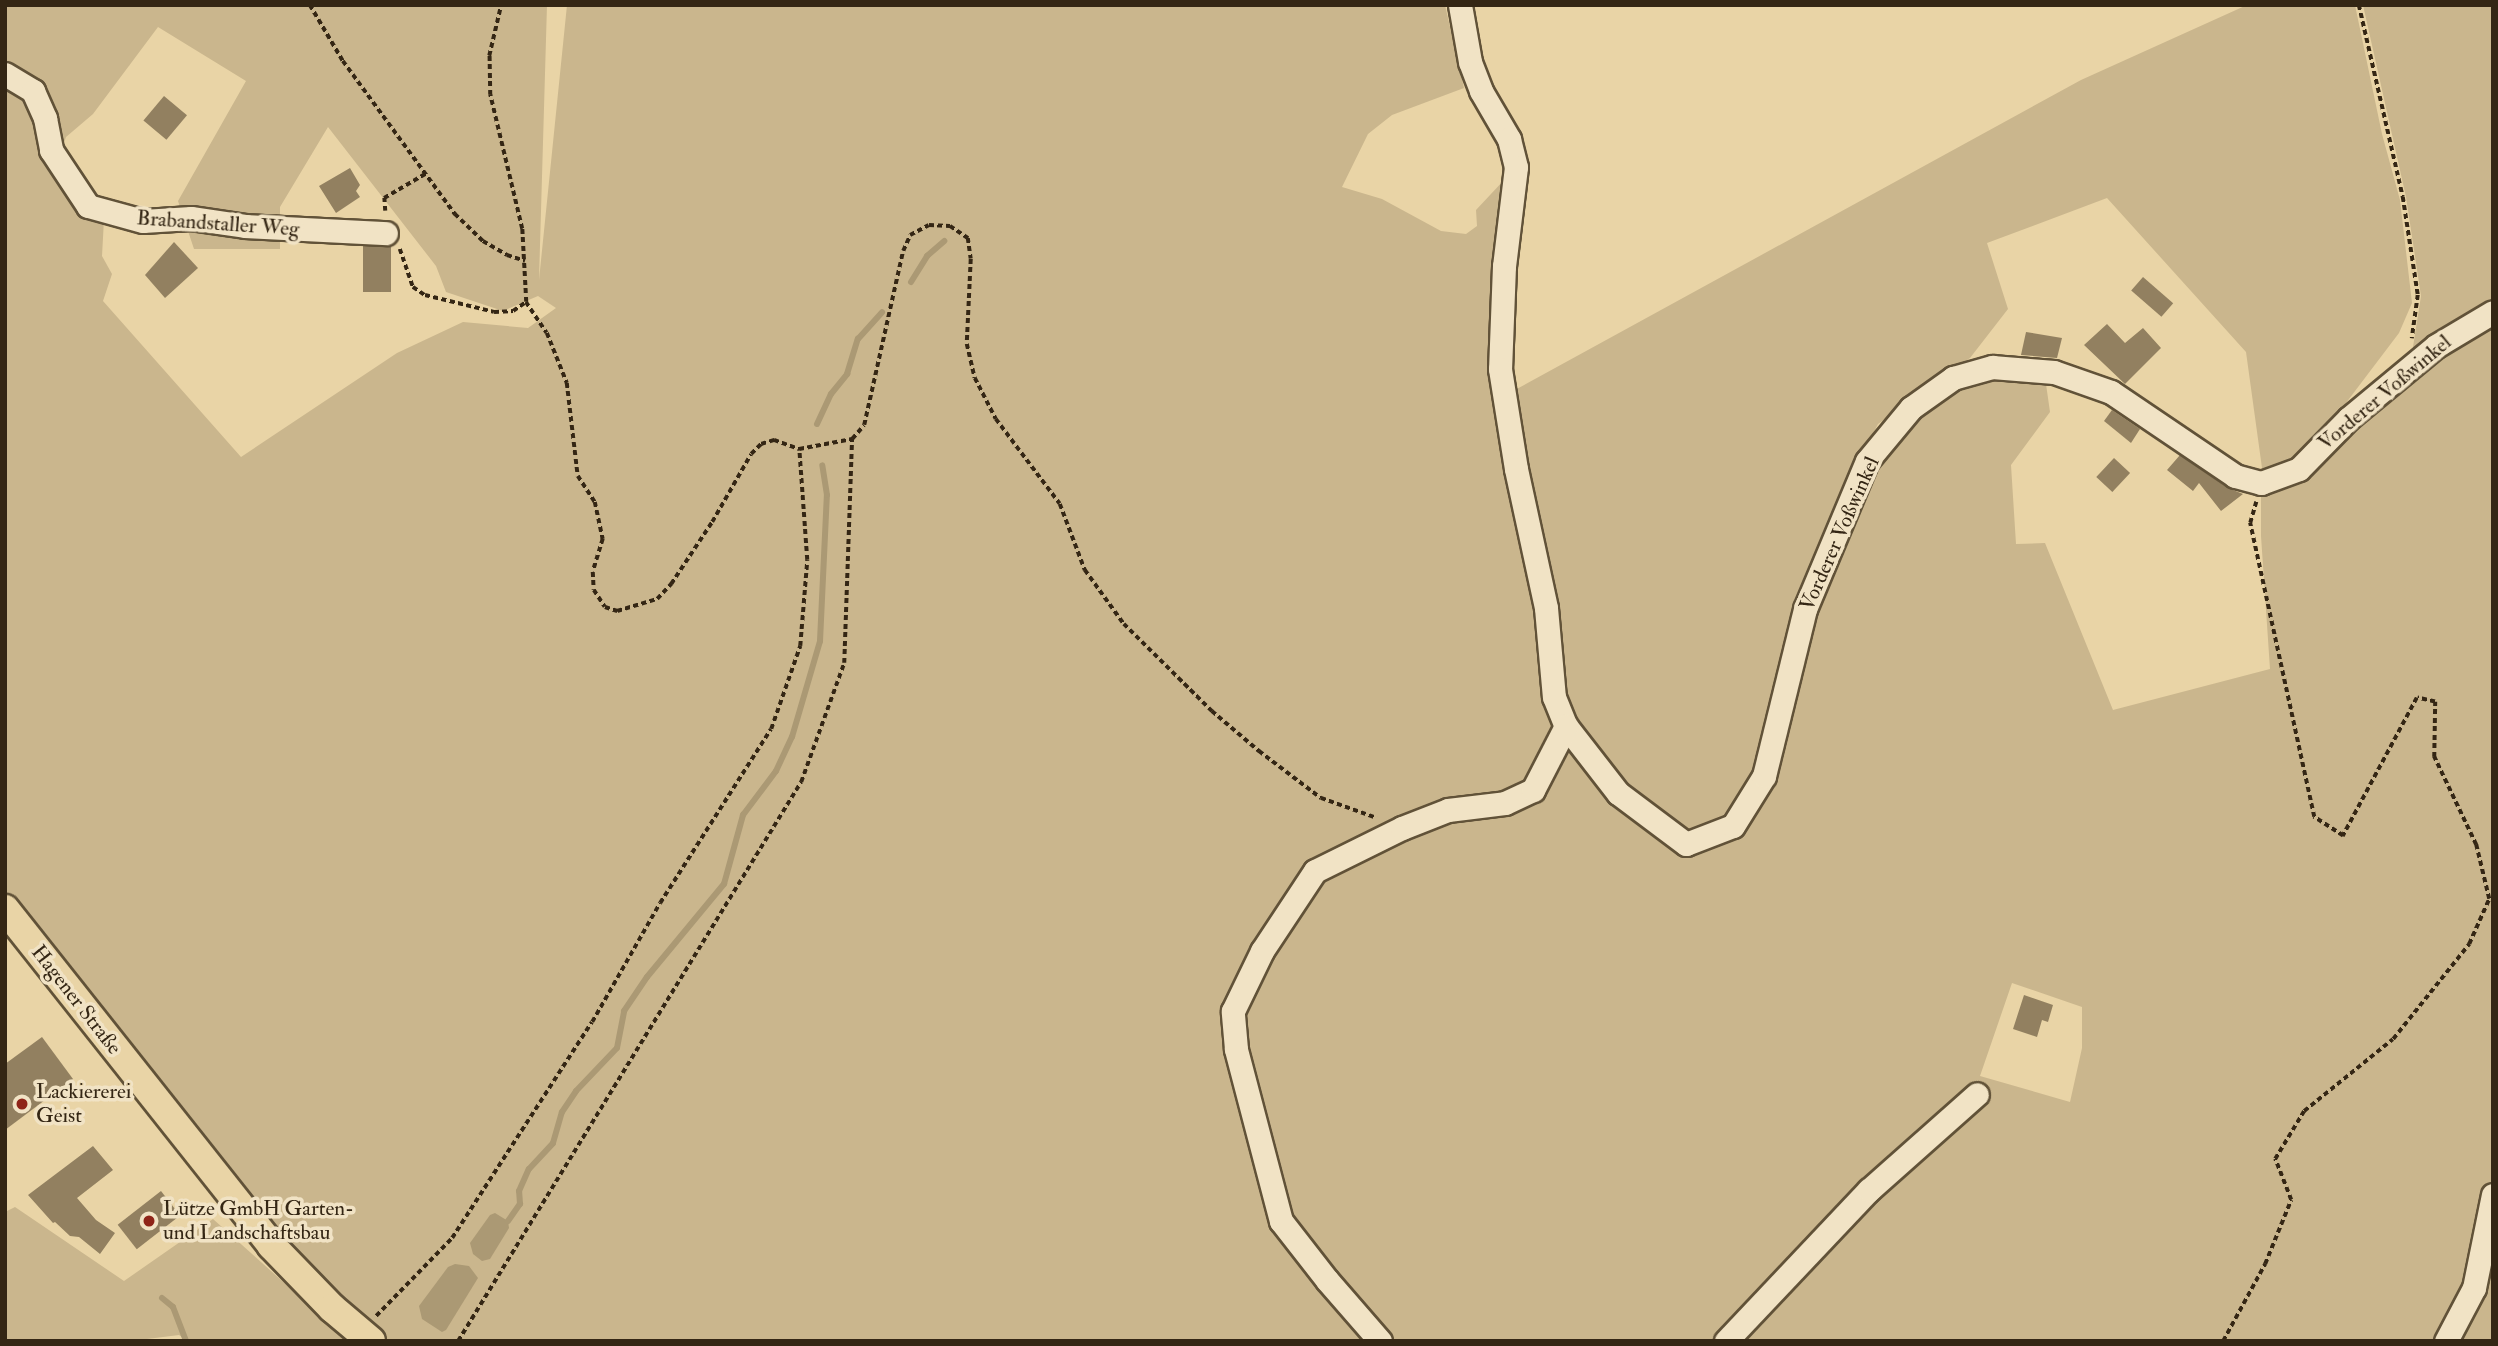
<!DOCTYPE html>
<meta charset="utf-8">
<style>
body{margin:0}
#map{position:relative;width:2498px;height:1346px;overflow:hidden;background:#e9d4a6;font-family:"IM FELL Double Pica",serif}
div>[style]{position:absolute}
.green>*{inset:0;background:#cab68d}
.water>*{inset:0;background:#ab9974}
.stream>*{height:6px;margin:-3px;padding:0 3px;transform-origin:3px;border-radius:3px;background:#ab9974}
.building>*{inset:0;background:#928060;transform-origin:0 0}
.path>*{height:3.5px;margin-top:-1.75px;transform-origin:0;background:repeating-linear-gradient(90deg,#342614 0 5px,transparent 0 8.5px)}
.roads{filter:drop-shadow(2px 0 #615238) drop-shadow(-2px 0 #615238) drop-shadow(0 2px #615238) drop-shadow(0 -2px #615238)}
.minor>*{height:23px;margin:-11.5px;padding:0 11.5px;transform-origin:11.5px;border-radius:11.5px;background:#f1e3c5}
.major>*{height:28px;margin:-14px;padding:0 14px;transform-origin:14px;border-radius:14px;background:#e9d4a6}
.dots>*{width:19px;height:19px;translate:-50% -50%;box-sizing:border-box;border:4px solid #f1e3c5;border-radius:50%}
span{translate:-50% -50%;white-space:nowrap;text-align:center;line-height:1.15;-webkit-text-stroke:7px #f1e3c5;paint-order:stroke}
.street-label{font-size:21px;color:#342614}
.poi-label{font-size:21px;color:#342614}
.left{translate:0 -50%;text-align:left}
.frame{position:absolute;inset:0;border:7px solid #342614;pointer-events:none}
</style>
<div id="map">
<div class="green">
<div style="clip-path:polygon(evenodd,5px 5px,547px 5px,539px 280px,567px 5px,1445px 5px,1464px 88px,1392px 115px,1368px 134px,1342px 187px,1382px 199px,1441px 231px,1466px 234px,1477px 226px,1476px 210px,1505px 179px,1522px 190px,1523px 206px,1501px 224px,1490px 347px,1503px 472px,1537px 591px,1550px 693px,1563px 687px,1546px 559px,1513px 391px,2081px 80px,2247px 5px,2355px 5px,2382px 134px,2400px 200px,2412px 303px,2399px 333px,2327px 428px,2291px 467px,2262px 468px,2246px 352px,2107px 198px,1987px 243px,2008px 309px,1970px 358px,1878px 424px,1832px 515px,1796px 612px,1758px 772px,1727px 823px,1684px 835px,1683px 844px,1687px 846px,1734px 827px,1765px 776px,1809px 610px,1873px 463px,1914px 410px,1954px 382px,2007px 371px,2046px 384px,2050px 412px,2011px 465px,2016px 544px,2045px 543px,2113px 710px,2270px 669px,2261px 536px,2261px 483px,2303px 467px,2351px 419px,2437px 348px,2493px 315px,2493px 1341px,371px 1341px,332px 1308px,271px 1245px,5px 909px,5px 5px,158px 27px,246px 81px,178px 201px,194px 249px,280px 249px,280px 207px,328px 127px,436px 266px,446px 292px,503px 311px,538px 296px,556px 308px,528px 328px,463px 322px,397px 353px,241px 457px,103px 301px,112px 274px,102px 256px,105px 201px,53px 174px,66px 137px,93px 114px,158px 27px,5px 5px,2012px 983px,2082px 1007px,2082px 1048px,2070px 1102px,1980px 1076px,2012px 983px)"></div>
<div style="clip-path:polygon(2363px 5px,2493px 5px,2493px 311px,2410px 366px,2421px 296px,2406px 197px)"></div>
<div style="clip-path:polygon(15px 1207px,124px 1281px,213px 1219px,349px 1341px,188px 1341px,179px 1335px,131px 1341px,5px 1341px,5px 1212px)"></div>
</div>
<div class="water">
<div style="clip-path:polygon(495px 1213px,508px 1221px,509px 1228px,490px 1259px,482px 1261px,473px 1254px,470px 1243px,490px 1215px)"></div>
<div style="clip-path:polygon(455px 1264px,469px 1266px,478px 1278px,446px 1330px,442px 1332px,422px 1319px,419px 1306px,448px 1267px)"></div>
</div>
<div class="stream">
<div style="left:911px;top:282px;width:31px;rotate:-58deg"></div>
<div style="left:927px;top:256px;width:23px;rotate:-41deg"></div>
<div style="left:817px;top:424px;width:33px;rotate:-65deg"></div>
<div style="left:831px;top:394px;width:26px;rotate:-51deg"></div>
<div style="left:847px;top:374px;width:37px;rotate:-73deg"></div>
<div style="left:858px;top:339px;width:36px;rotate:-48deg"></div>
<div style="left:508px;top:1221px;width:21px;rotate:-55deg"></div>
<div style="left:520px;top:1204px;width:13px;rotate:-94deg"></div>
<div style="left:519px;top:1191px;width:24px;rotate:-66deg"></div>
<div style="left:529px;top:1169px;width:35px;rotate:-47deg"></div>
<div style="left:553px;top:1143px;width:32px;rotate:-74deg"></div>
<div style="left:562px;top:1112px;width:25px;rotate:-56deg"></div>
<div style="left:576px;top:1091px;width:59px;rotate:-46.4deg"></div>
<div style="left:617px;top:1048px;width:38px;rotate:-79deg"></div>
<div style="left:624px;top:1011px;width:41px;rotate:-55.9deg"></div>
<div style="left:647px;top:977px;width:121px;rotate:-50.4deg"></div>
<div style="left:724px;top:884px;width:72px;rotate:-74.6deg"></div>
<div style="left:743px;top:815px;width:55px;rotate:-53.1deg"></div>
<div style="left:776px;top:771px;width:38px;rotate:-65deg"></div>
<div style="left:792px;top:737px;width:100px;rotate:-73.7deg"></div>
<div style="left:820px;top:641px;width:146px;rotate:-87.3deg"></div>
<div style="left:827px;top:495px;width:30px;rotate:-99deg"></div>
<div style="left:162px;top:1298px;width:14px;rotate:39deg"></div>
<div style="left:173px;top:1307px;width:36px;rotate:69deg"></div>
</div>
<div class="building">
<div style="left:164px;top:96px;width:30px;height:32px;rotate:40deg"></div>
<div style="clip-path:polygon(350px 168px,360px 185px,356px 191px,360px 197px,336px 213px,319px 186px)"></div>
<div style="clip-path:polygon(174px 242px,198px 268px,165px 298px,145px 275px)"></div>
<div style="left:363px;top:246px;width:28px;height:46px"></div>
<div style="left:2143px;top:277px;width:40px;height:18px;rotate:41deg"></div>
<div style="clip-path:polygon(2107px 324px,2125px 343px,2143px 328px,2161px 348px,2125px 384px,2084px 345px)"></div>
<div style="clip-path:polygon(2026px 332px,2062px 338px,2057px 358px,2021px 355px)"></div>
<div style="clip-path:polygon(2112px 410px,2140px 429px,2131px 443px,2104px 421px)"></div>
<div style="clip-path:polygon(2180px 455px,2228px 488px,2243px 494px,2221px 511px,2199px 483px,2193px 491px,2167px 470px)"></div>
<div style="left:2114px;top:458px;width:22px;height:26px;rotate:43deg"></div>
<div style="clip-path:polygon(2024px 995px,2053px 1005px,2048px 1022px,2042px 1020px,2037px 1037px,2013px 1029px)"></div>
<div style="clip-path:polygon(42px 1037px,73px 1079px,5px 1130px,5px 1064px)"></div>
<div style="clip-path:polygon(93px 1146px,113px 1170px,77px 1198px,96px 1220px,115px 1233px,100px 1254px,79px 1237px,70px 1236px,55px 1222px,53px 1223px,28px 1195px)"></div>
<div style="left:161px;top:1191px;width:31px;height:55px;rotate:52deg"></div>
</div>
<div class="path">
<div style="left:310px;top:5px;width:65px;rotate:59.5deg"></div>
<div style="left:343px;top:61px;width:190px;rotate:53.8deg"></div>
<div style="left:455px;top:214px;width:39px;rotate:44deg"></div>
<div style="left:483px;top:241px;width:28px;rotate:30deg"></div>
<div style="left:507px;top:255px;width:19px;rotate:18deg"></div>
<div style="left:2359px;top:5px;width:197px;rotate:77.1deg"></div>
<div style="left:2403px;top:197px;width:99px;rotate:81.3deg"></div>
<div style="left:2418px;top:295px;width:44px;rotate:97.8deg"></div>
<div style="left:385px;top:211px;width:13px;rotate:-94deg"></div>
<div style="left:384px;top:198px;width:48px;rotate:-30.3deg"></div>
<div style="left:400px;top:249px;width:40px;rotate:71.1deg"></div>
<div style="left:413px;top:287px;width:14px;rotate:34deg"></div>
<div style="left:425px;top:295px;width:71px;rotate:13.8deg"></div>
<div style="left:494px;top:312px;width:19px;rotate:-3deg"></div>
<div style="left:513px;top:311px;width:16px;rotate:-35deg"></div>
<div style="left:526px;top:302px;width:73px;rotate:-93.1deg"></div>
<div style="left:522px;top:229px;width:138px;rotate:-103.4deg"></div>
<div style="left:490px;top:95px;width:39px;rotate:-91deg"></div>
<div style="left:489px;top:56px;width:52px;rotate:-76.8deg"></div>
<div style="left:526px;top:302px;width:37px;rotate:56deg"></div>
<div style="left:547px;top:333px;width:54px;rotate:68.2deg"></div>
<div style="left:567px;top:383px;width:94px;rotate:83.3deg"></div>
<div style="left:578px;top:476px;width:31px;rotate:57deg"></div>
<div style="left:595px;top:502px;width:38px;rotate:78deg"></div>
<div style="left:603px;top:539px;width:34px;rotate:107deg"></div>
<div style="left:593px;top:572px;width:18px;rotate:87deg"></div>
<div style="left:594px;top:590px;width:20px;rotate:57deg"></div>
<div style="left:605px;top:607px;width:13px;rotate:18deg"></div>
<div style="left:617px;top:611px;width:42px;rotate:-16.7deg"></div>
<div style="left:657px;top:599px;width:21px;rotate:-47deg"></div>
<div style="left:671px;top:584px;width:74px;rotate:-56.5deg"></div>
<div style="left:712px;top:522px;width:78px;rotate:-60.2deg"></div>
<div style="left:751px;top:454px;width:14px;rotate:-45deg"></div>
<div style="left:761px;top:444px;width:14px;rotate:-17deg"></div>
<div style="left:774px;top:440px;width:27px;rotate:20deg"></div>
<div style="left:376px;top:1316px;width:109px;rotate:-45.7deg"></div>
<div style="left:452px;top:1238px;width:257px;rotate:-57.1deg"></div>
<div style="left:592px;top:1022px;width:137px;rotate:-60.3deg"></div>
<div style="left:660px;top:903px;width:206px;rotate:-57.5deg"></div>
<div style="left:771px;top:729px;width:88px;rotate:-70.7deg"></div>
<div style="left:800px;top:646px;width:86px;rotate:-85.3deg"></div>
<div style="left:807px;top:560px;width:111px;rotate:-94.1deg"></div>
<div style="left:799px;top:449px;width:54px;rotate:-10.7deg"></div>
<div style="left:852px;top:439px;width:18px;rotate:-49deg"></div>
<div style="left:864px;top:425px;width:178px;rotate:-77.4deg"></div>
<div style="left:903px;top:251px;width:17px;rotate:-66deg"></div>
<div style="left:910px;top:235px;width:21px;rotate:-28deg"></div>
<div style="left:929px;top:225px;width:21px;rotate:3deg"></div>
<div style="left:950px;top:226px;width:22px;rotate:34deg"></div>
<div style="left:968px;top:238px;width:21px;rotate:82deg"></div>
<div style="left:971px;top:259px;width:85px;rotate:92.7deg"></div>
<div style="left:967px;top:344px;width:35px;rotate:77deg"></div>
<div style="left:975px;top:378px;width:46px;rotate:62.9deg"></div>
<div style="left:996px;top:419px;width:106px;rotate:53deg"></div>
<div style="left:1060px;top:504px;width:71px;rotate:69.3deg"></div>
<div style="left:1085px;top:570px;width:67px;rotate:54.2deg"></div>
<div style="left:1124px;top:624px;width:124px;rotate:44.7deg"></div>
<div style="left:1212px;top:711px;width:62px;rotate:40.4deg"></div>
<div style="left:1259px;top:751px;width:78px;rotate:37.2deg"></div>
<div style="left:1321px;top:798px;width:59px;rotate:19.7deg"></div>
<div style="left:458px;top:1341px;width:656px;rotate:-58.47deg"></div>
<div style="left:801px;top:782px;width:127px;rotate:-70.1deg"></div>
<div style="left:844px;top:663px;width:224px;rotate:-88deg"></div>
<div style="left:2223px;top:1341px;width:88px;rotate:-61.4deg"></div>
<div style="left:2265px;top:1264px;width:69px;rotate:-67.9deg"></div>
<div style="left:2291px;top:1200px;width:44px;rotate:-111.3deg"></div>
<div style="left:2275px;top:1159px;width:56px;rotate:-58.9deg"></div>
<div style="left:2304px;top:1111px;width:114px;rotate:-39deg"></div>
<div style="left:2393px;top:1039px;width:122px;rotate:-51.3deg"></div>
<div style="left:2469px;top:944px;width:49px;rotate:-66deg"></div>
<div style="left:2489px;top:899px;width:56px;rotate:-103.5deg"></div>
<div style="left:2476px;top:845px;width:98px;rotate:-115.5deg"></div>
<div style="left:2434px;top:757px;width:55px;rotate:-89deg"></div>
<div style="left:2435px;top:702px;width:18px;rotate:-167deg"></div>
<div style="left:2417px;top:698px;width:157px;rotate:118.2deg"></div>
<div style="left:2343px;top:836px;width:35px;rotate:-147deg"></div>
<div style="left:2314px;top:817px;width:301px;rotate:-102.3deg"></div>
<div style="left:2250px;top:523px;width:22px;rotate:-74deg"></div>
</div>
<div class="roads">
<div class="minor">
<div style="left:1460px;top:5px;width:58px;rotate:80deg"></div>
<div style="left:1470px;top:62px;width:31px;rotate:69deg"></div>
<div style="left:1481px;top:91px;width:56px;rotate:59.7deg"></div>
<div style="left:1509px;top:139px;width:29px;rotate:76deg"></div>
<div style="left:1516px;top:167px;width:100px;rotate:96.9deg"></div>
<div style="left:1504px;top:266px;width:103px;rotate:92.2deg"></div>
<div style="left:1500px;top:369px;width:101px;rotate:80.9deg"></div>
<div style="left:1516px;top:469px;width:142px;rotate:77.8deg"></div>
<div style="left:1546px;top:608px;width:89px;rotate:84.9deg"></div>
<div style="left:1554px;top:697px;width:31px;rotate:68deg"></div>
<div style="left:1566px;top:726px;width:85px;rotate:52.2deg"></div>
<div style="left:1618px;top:793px;width:85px;rotate:36.9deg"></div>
<div style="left:1686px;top:844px;width:50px;rotate:-21deg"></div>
<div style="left:1733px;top:826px;width:59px;rotate:-58.2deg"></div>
<div style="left:1764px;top:776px;width:172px;rotate:-76.2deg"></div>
<div style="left:1805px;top:609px;width:160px;rotate:-67.3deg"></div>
<div style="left:1867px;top:461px;width:69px;rotate:-50.3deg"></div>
<div style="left:1911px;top:408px;width:52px;rotate:-35.5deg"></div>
<div style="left:1953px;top:378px;width:41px;rotate:-15.8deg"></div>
<div style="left:1992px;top:367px;width:62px;rotate:4.6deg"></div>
<div style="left:2054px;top:372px;width:60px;rotate:19.3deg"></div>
<div style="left:2111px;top:392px;width:150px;rotate:34.1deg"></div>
<div style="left:2235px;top:476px;width:27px;rotate:15deg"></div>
<div style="left:2261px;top:483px;width:40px;rotate:-20.2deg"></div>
<div style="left:2299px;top:469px;width:71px;rotate:-45.6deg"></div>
<div style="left:2349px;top:418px;width:113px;rotate:-39.6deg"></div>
<div style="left:2436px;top:346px;width:66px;rotate:-30.8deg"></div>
<div style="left:5px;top:74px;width:33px;rotate:31deg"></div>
<div style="left:33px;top:91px;width:30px;rotate:66deg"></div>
<div style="left:45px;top:118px;width:33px;rotate:79deg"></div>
<div style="left:51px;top:150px;width:67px;rotate:56.5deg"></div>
<div style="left:88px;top:206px;width:57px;rotate:15.3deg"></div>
<div style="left:143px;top:221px;width:48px;rotate:-3.6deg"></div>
<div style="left:191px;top:218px;width:56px;rotate:8.3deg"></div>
<div style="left:246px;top:226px;width:140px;rotate:2.9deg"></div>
<div style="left:1380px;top:1341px;width:81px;rotate:-131deg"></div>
<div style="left:1327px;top:1280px;width:75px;rotate:-127.9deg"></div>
<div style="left:1281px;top:1221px;width:178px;rotate:-104.7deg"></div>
<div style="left:1236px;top:1049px;width:38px;rotate:-95deg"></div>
<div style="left:1233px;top:1011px;width:67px;rotate:-64.2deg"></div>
<div style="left:1262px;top:951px;width:96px;rotate:-56.5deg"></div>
<div style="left:1315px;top:871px;width:97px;rotate:-26.3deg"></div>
<div style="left:1402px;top:828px;width:49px;rotate:-21.4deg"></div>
<div style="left:1448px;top:810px;width:57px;rotate:-7deg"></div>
<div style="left:1505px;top:803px;width:31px;rotate:-25deg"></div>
<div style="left:1533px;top:790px;width:72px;rotate:-62.7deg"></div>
<div style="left:1726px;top:1341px;width:208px;rotate:-46.6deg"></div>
<div style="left:1869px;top:1190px;width:144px;rotate:-41.6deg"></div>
<div style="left:2446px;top:1341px;width:60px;rotate:-62.2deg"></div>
<div style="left:2474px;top:1288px;width:95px;rotate:-78.5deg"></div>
</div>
<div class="major">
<div style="left:5px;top:909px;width:429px;rotate:51.6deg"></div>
<div style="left:271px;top:1245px;width:88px;rotate:45.9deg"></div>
<div style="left:332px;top:1308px;width:51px;rotate:40.2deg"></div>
</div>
</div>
<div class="dots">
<div style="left:22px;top:1104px;background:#8f2418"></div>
<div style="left:149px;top:1221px;background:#8f2418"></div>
</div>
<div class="street-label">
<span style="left:218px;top:224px;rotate:4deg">Brabandstaller Weg</span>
<span style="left:2385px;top:393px;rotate:-40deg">Vorderer Voßwinkel</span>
<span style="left:1840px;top:534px;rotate:-66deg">Vorderer Voßwinkel</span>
<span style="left:76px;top:1000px;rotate:52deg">Hagener Straße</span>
</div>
<div class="poi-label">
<span class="left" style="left:36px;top:1104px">Lackiererei<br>Geist</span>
<span class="left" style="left:163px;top:1221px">Lütze GmbH Garten-<br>und Landschaftsbau</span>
</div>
<div class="frame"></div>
</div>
